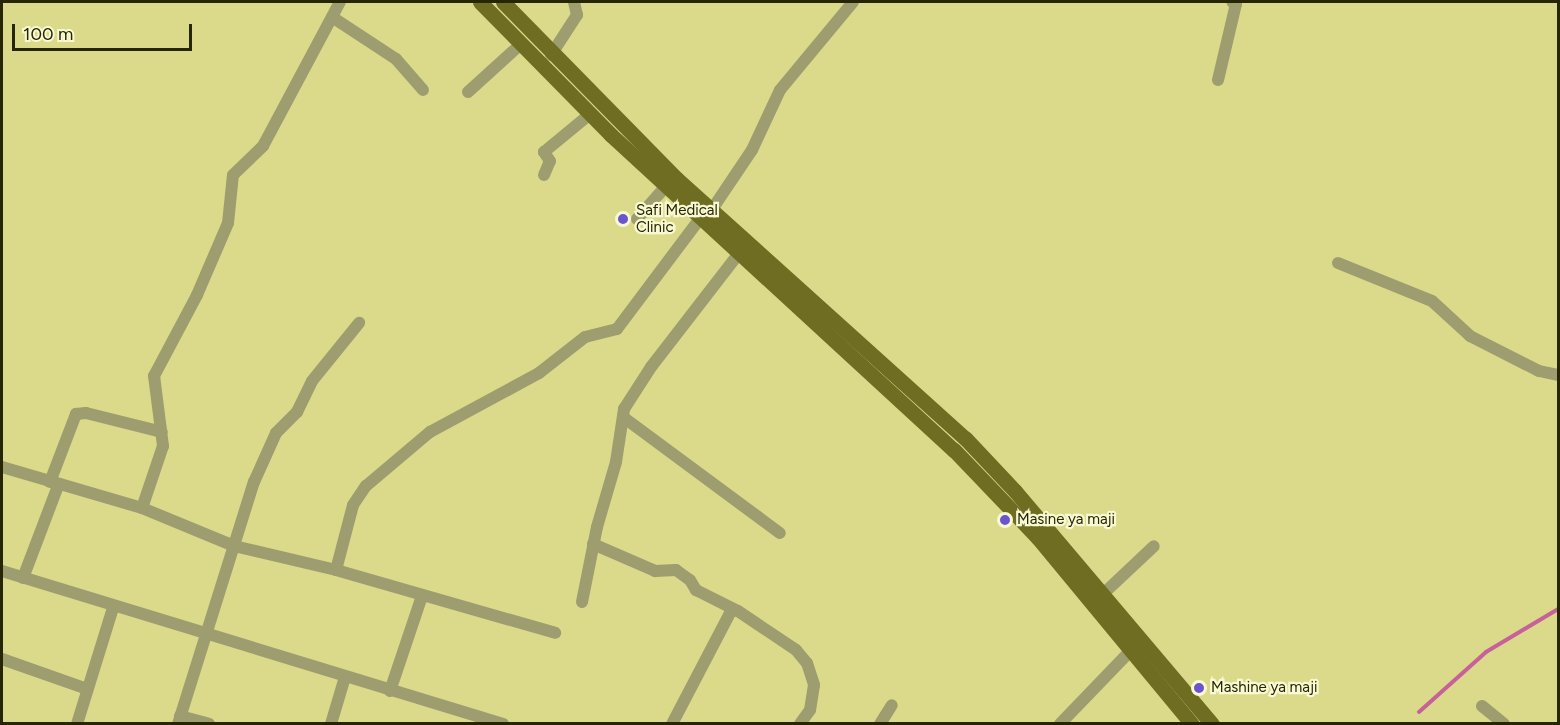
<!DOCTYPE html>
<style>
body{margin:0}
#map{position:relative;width:1560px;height:725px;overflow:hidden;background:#dbda8a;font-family:Figtree,sans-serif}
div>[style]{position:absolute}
.stream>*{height:4px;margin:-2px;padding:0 2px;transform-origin:2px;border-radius:2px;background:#c66299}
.minor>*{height:12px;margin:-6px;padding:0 6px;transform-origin:6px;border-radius:6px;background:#9e9d6f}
.major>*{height:15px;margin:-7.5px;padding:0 7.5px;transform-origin:7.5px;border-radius:7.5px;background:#6f6d21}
.dots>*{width:16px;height:16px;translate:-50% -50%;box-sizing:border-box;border:3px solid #f8f9d2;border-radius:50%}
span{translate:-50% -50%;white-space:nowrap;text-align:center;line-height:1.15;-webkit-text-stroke:4.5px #f8f9d2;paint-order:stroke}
.poi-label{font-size:15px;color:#272604}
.left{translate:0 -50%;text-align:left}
.frame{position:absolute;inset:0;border:3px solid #272604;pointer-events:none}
.scale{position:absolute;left:12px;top:24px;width:180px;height:27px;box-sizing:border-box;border:3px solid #272604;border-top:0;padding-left:8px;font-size:18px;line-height:21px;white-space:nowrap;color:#272604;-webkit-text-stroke:4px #f8f9d2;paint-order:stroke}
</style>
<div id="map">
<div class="stream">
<div style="left:1419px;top:712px;width:90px;rotate:-41.8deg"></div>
<div style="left:1486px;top:652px;width:84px;rotate:-30.8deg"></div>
</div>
<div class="minor">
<div style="left:332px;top:17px;width:77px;rotate:33.3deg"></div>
<div style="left:396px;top:59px;width:41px;rotate:48.9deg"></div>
<div style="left:551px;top:55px;width:48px;rotate:-57deg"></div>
<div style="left:577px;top:15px;width:13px;rotate:-103deg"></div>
<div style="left:1218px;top:80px;width:78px;rotate:-76.7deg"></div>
<div style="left:1236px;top:4px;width:4px;rotate:-153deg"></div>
<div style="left:468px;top:92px;width:72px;rotate:-42.2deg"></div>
<div style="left:544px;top:175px;width:15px;rotate:-67deg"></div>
<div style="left:550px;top:161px;width:11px;rotate:-124deg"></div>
<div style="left:544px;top:152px;width:60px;rotate:-39.6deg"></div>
<div style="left:637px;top:219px;width:44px;rotate:-48.7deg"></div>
<div style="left:1338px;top:263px;width:101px;rotate:22deg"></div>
<div style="left:1432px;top:301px;width:52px;rotate:42.6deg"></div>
<div style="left:1470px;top:336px;width:77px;rotate:26.9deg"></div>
<div style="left:1539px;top:371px;width:19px;rotate:12deg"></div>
<div style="left:623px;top:417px;width:195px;rotate:36.5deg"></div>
<div style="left:2px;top:467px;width:146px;rotate:16.3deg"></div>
<div style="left:142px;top:508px;width:100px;rotate:22.4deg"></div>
<div style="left:234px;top:546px;width:105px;rotate:13.2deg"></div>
<div style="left:336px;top:570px;width:228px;rotate:16deg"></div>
<div style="left:50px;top:482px;width:73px;rotate:-69.1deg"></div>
<div style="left:76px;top:414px;width:10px;rotate:-6deg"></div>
<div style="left:86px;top:413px;width:78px;rotate:14deg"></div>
<div style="left:142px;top:508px;width:65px;rotate:-71.3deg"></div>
<div style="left:163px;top:446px;width:71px;rotate:-97.3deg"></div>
<div style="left:154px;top:376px;width:92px;rotate:-62deg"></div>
<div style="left:197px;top:295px;width:78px;rotate:-66.7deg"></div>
<div style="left:228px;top:223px;width:48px;rotate:-84.1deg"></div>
<div style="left:233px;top:175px;width:42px;rotate:-44deg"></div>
<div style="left:263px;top:146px;width:163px;rotate:-61.9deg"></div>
<div style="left:593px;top:544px;width:68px;rotate:23.5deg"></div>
<div style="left:655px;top:571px;width:21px;rotate:-3deg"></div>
<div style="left:676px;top:570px;width:17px;rotate:36deg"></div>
<div style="left:690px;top:580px;width:12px;rotate:59deg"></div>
<div style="left:696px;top:590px;width:47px;rotate:26.6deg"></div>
<div style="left:738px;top:611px;width:70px;rotate:33.9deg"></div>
<div style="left:796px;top:650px;width:17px;rotate:50deg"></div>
<div style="left:807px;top:663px;width:23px;rotate:72deg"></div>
<div style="left:814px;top:685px;width:25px;rotate:99deg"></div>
<div style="left:810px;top:710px;width:17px;rotate:126deg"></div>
<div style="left:336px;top:570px;width:67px;rotate:-75.3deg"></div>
<div style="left:353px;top:505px;width:23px;rotate:-56deg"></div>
<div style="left:366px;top:486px;width:84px;rotate:-40.2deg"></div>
<div style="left:430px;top:432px;width:124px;rotate:-28.4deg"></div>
<div style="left:539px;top:373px;width:58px;rotate:-38deg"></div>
<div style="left:585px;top:337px;width:33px;rotate:-14deg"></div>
<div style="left:617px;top:329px;width:140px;rotate:-53.1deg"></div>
<div style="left:701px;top:217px;width:15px;rotate:-37deg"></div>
<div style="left:713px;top:208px;width:70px;rotate:-56.1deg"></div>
<div style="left:752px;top:150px;width:66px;rotate:-65deg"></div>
<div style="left:780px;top:90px;width:114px;rotate:-50.3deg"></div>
<div style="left:2px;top:571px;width:524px;rotate:16.98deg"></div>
<div style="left:23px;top:578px;width:98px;rotate:-69.2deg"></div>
<div style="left:1102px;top:595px;width:71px;rotate:-43.3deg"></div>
<div style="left:582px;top:602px;width:76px;rotate:-78.7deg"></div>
<div style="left:597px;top:527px;width:68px;rotate:-73.7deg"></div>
<div style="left:616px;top:462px;width:54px;rotate:-81.4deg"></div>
<div style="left:624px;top:409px;width:50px;rotate:-57.3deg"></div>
<div style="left:651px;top:367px;width:145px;rotate:-52.3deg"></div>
<div style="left:2px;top:659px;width:90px;rotate:19.4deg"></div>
<div style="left:390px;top:691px;width:100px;rotate:-71.4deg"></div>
<div style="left:1482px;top:706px;width:28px;rotate:39deg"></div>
<div style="left:180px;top:716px;width:30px;rotate:15deg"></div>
<div style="left:77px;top:724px;width:121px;rotate:-72.8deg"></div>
<div style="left:178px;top:724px;width:254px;rotate:-72.6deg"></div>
<div style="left:254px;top:482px;width:54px;rotate:-65.8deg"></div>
<div style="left:276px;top:433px;width:30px;rotate:-45deg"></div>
<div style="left:297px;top:412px;width:34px;rotate:-64deg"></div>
<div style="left:312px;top:381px;width:75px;rotate:-51deg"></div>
<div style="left:331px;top:724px;width:49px;rotate:-73.4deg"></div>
<div style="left:672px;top:724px;width:130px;rotate:-62.4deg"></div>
<div style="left:880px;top:724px;width:22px;rotate:-58deg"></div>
<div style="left:1060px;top:724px;width:110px;rotate:-46.1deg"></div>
</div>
<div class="major">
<div style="left:480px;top:2px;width:187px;rotate:45.4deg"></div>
<div style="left:611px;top:135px;width:466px;rotate:42.6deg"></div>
<div style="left:954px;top:450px;width:122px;rotate:46.3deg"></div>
<div style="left:1038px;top:538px;width:241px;rotate:50.4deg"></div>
<div style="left:503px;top:2px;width:248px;rotate:45.5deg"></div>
<div style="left:677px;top:179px;width:387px;rotate:42deg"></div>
<div style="left:965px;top:438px;width:73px;rotate:46.7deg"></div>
<div style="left:1015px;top:491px;width:305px;rotate:49.8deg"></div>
</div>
<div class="dots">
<div style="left:623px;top:219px;background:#6b54cd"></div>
<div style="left:1005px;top:520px;background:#6b54cd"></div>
<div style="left:1199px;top:688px;background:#6b54cd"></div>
</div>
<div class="poi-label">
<span class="left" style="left:636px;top:219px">Safi Medical<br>Clinic</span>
<span class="left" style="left:1017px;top:520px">Masine ya maji</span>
<span class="left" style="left:1211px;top:688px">Mashine ya maji</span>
</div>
<div class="frame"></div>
<div class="scale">100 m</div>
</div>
